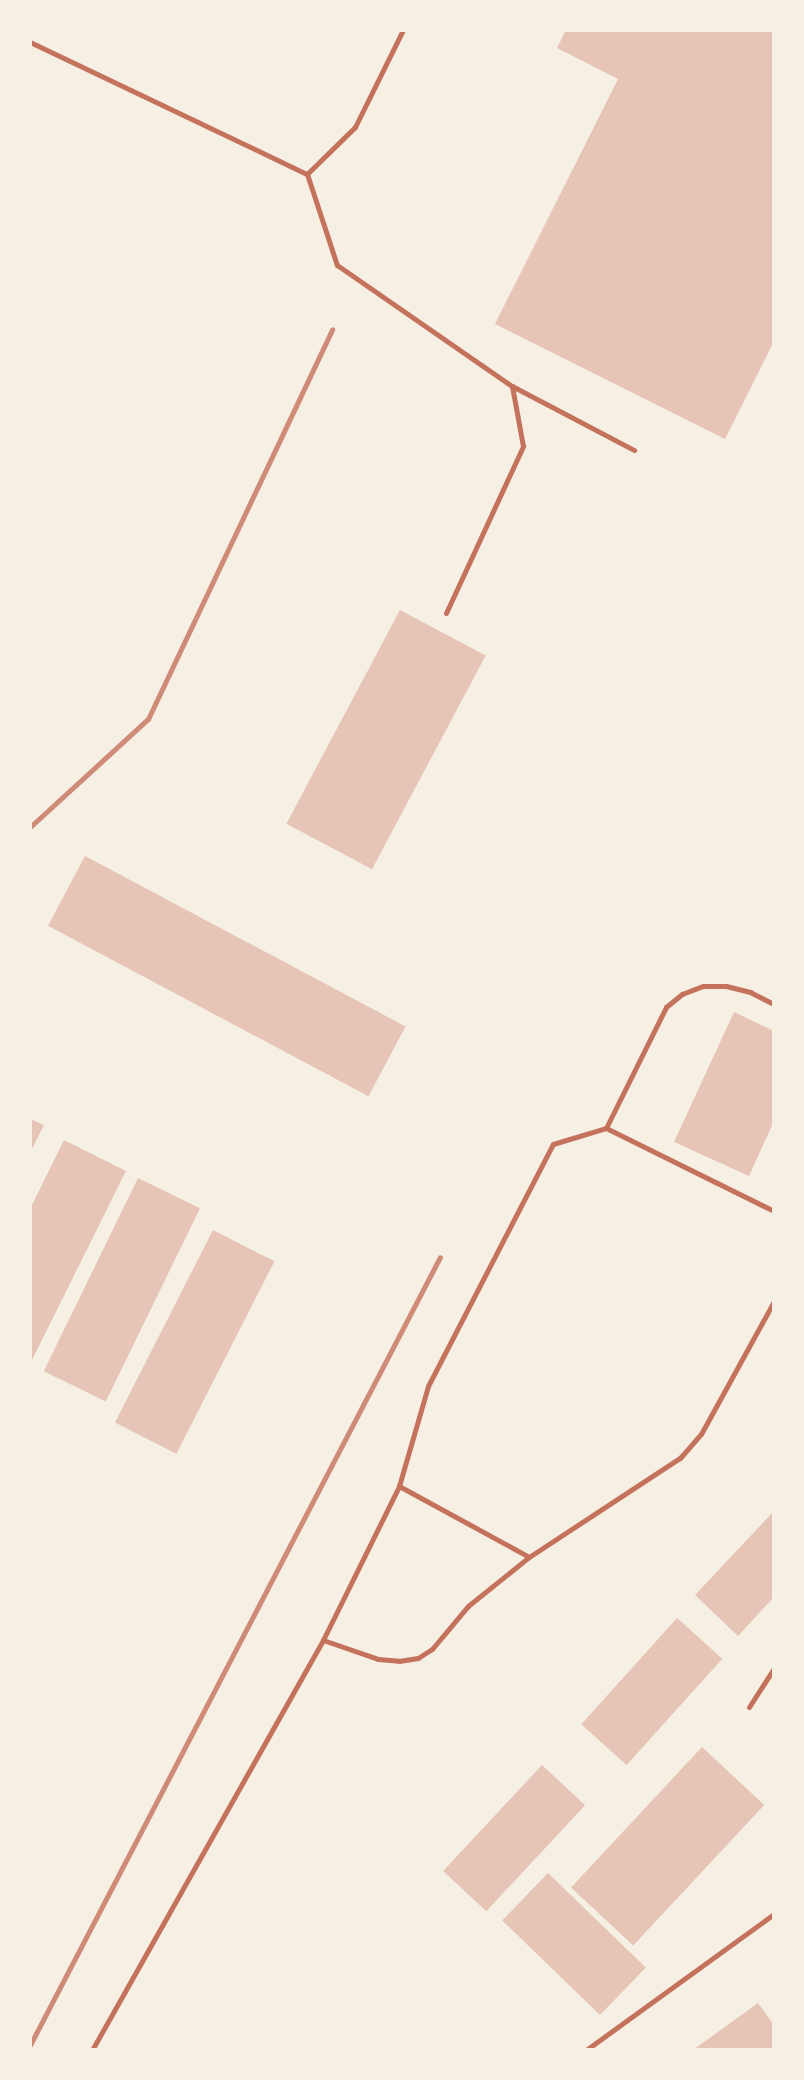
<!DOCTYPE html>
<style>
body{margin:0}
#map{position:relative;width:804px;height:2080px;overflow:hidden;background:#f6efe4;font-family:Rubik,sans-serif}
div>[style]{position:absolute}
.building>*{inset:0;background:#e6c5b7;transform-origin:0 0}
.service>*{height:5px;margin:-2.5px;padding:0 2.5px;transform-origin:2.5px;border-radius:2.5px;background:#c5725c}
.rail>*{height:5px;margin:-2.5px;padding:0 2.5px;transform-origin:2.5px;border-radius:2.5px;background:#cf8b77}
span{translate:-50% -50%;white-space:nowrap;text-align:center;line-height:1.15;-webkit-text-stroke:6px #f6efe4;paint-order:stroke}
.frame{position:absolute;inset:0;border:32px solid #f6efe4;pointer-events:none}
</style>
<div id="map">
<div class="building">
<div style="clip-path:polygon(566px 30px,774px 30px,774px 341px,725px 439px,495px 324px,618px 79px,557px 48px)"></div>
<div style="left:400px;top:610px;width:97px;height:242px;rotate:28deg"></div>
<div style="left:85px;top:856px;width:363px;height:79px;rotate:28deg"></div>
<div style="clip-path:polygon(734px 1012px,774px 1031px,774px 1121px,749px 1176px,674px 1142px)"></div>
<div style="clip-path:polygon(30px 1119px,44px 1125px,30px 1153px)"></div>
<div style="clip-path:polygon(64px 1140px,126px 1171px,30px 1364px,30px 1209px)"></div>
<div style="left:138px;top:1178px;width:69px;height:215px;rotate:26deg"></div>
<div style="left:213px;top:1230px;width:69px;height:216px;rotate:27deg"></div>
<div style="clip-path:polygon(774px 1511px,774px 1597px,738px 1636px,695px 1595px)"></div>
<div style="left:677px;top:1618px;width:61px;height:143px;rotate:42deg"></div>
<div style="left:702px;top:1747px;width:85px;height:192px;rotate:43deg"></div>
<div style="left:542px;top:1765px;width:59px;height:145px;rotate:43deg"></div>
<div style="left:548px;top:1873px;width:136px;height:66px;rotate:44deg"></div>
<div style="clip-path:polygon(758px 2003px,774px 2025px,774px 2050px,693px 2050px)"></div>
</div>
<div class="service">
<div style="left:30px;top:42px;width:307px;rotate:25.5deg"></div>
<div style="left:307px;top:174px;width:67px;rotate:-44.4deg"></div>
<div style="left:355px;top:127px;width:108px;rotate:-63.7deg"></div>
<div style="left:307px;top:174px;width:96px;rotate:71.8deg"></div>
<div style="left:337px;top:265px;width:213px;rotate:34.7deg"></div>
<div style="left:512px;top:386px;width:138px;rotate:27.7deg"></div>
<div style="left:446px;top:613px;width:184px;rotate:-65.2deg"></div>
<div style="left:523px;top:446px;width:61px;rotate:-100.4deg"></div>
<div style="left:606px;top:1128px;width:135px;rotate:-63.6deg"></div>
<div style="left:666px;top:1007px;width:21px;rotate:-39deg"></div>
<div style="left:682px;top:994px;width:22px;rotate:-21deg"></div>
<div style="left:703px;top:986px;width:23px"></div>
<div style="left:726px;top:986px;width:25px;rotate:14deg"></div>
<div style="left:750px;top:992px;width:27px;rotate:27deg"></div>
<div style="left:399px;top:1486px;width:148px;rotate:28.6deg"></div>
<div style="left:323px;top:1640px;width:58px;rotate:19.1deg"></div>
<div style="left:378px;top:1659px;width:21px;rotate:5deg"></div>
<div style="left:399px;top:1661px;width:19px;rotate:-9deg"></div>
<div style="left:418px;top:1658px;width:17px;rotate:-33deg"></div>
<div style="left:432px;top:1649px;width:56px;rotate:-50.1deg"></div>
<div style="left:468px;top:1606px;width:78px;rotate:-38.8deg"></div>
<div style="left:529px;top:1557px;width:181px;rotate:-33.3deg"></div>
<div style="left:680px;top:1458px;width:32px;rotate:-49deg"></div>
<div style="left:701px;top:1434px;width:152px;rotate:-61.2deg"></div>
<div style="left:749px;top:1707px;width:46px;rotate:-57.3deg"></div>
<div style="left:92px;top:2050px;width:471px;rotate:-60.6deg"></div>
<div style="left:323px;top:1640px;width:172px;rotate:-63.7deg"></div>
<div style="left:399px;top:1486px;width:104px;rotate:-73.8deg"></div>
<div style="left:428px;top:1386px;width:272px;rotate:-62.7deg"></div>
<div style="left:553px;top:1144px;width:55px;rotate:-16.8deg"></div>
<div style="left:606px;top:1128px;width:187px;rotate:26.3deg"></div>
<div style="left:586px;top:2050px;width:232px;rotate:-35.9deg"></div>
</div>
<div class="rail">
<div style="left:30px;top:827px;width:160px;rotate:-42.5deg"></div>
<div style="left:148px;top:719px;width:431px;rotate:-64.7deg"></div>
<div style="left:30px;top:2045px;width:888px;rotate:-62.51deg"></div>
</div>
<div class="frame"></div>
</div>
